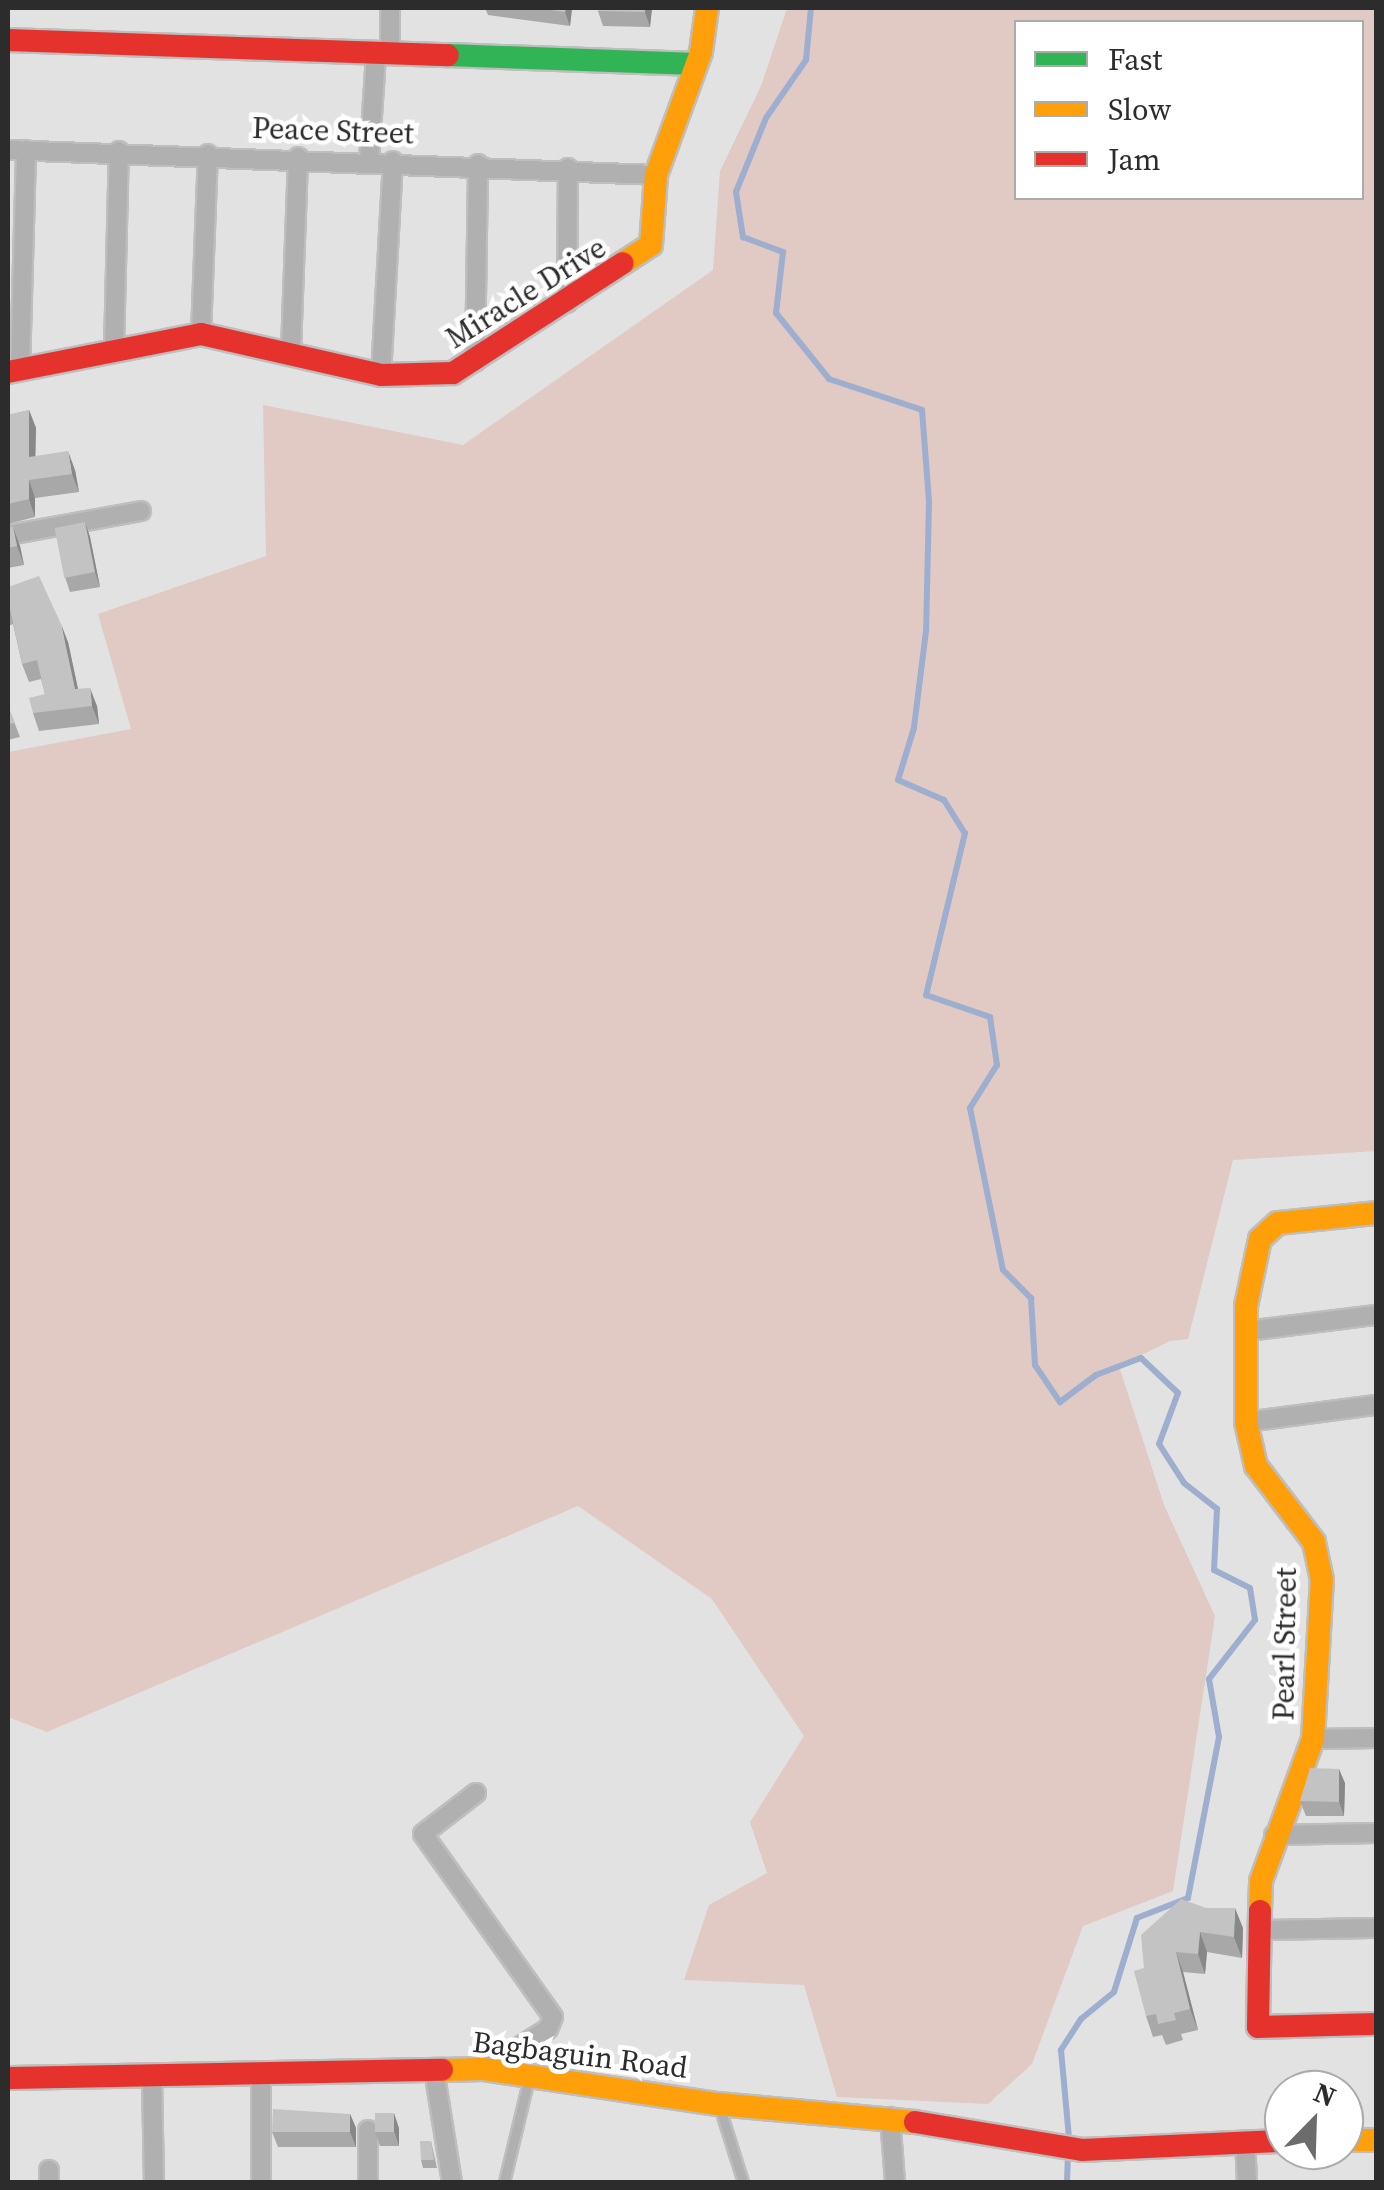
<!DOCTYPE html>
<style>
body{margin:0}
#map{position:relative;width:1384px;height:2190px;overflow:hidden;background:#e2e2e2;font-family:"Source Serif 4",serif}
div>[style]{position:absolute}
.green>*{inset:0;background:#e0cac3}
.stream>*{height:6px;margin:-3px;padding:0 3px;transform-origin:3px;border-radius:3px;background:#9daecf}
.roads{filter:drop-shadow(2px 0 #bebebe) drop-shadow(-2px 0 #bebebe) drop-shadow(0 2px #bebebe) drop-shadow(0 -2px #bebebe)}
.lane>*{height:9px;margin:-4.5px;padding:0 4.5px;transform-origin:4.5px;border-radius:4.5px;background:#b0b0b0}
.street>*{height:18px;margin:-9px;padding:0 9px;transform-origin:9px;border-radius:9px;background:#b0b0b0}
.fast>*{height:22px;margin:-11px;padding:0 11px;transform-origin:11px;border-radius:11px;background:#30b455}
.slow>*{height:22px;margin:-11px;padding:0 11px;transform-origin:11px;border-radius:11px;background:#ff9f0a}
.jam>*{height:22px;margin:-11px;padding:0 11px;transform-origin:11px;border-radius:11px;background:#e5322d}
.wall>*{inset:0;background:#a8a8a9}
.shaded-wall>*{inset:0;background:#888889}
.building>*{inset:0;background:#c3c3c4;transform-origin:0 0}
span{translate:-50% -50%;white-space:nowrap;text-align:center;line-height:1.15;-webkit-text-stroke:9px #fff;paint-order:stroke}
.street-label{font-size:30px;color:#2d2c2d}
.frame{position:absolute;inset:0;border:10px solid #2d2c2d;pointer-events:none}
.legend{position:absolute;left:1014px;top:20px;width:350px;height:180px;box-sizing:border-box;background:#fff;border:2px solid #ababab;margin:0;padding:12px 18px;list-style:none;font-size:30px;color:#2d2c2d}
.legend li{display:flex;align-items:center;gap:20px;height:50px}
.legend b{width:50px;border:2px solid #ababab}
.north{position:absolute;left:1264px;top:2070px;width:100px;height:100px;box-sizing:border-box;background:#fff;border:2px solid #ababab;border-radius:50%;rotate:23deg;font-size:28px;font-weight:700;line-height:40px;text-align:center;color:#2d2c2d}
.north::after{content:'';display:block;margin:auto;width:35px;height:45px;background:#6c6c6c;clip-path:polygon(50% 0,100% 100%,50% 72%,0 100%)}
</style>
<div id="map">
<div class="green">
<div style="clip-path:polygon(evenodd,787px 8px,1376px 8px,1376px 1151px,1233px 1160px,1188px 1339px,1170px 1341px,1119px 1366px,1164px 1505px,1215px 1616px,1173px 1891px,1083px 1926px,1032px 2064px,988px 2104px,837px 2097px,804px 1985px,684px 1980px,709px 1905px,767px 1873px,750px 1822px,804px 1736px,712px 1599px,578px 1506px,47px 1732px,8px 1717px,8px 752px,131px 729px,98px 614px,266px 556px,263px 405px,463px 445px,713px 270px,720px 171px,761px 86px,787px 8px,1016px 22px,1362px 22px,1362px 198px,1016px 198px,1016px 22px)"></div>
</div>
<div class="stream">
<div style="left:811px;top:8px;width:52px;rotate:95.5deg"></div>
<div style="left:806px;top:60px;width:70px;rotate:124.6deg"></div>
<div style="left:766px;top:118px;width:80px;rotate:112.1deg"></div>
<div style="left:736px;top:192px;width:46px;rotate:81.2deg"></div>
<div style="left:743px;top:237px;width:43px;rotate:20.6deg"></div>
<div style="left:783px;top:252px;width:61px;rotate:96.5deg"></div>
<div style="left:776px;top:313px;width:85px;rotate:51.2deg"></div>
<div style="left:829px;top:379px;width:98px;rotate:18.4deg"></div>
<div style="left:922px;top:410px;width:92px;rotate:85.6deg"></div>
<div style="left:929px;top:502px;width:129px;rotate:91.3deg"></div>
<div style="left:926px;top:631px;width:98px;rotate:97.1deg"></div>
<div style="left:914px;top:728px;width:54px;rotate:107.1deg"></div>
<div style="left:898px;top:780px;width:50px;rotate:23.5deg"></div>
<div style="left:944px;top:800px;width:39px;rotate:58deg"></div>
<div style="left:965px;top:833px;width:167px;rotate:103.5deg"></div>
<div style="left:926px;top:995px;width:68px;rotate:19deg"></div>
<div style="left:990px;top:1017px;width:49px;rotate:81.7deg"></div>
<div style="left:997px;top:1065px;width:51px;rotate:122.1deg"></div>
<div style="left:970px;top:1108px;width:165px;rotate:78.5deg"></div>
<div style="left:1003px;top:1270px;width:40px;rotate:45deg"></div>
<div style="left:1031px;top:1298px;width:67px;rotate:86.6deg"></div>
<div style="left:1035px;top:1365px;width:45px;rotate:56deg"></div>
<div style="left:1060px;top:1402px;width:45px;rotate:-36.9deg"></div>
<div style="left:1096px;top:1375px;width:48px;rotate:-20.7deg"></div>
<div style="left:1141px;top:1358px;width:51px;rotate:43.4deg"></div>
<div style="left:1178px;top:1393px;width:54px;rotate:110.4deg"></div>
<div style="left:1159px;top:1444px;width:46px;rotate:57.3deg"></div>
<div style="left:1184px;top:1483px;width:42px;rotate:38.2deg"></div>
<div style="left:1217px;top:1509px;width:61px;rotate:92.8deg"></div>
<div style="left:1214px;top:1570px;width:40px;rotate:26.6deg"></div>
<div style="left:1250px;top:1588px;width:32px;rotate:81deg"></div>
<div style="left:1255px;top:1620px;width:75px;rotate:127.9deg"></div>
<div style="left:1209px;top:1679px;width:59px;rotate:80.2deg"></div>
<div style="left:1219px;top:1737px;width:164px;rotate:100.9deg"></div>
<div style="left:1188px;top:1898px;width:55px;rotate:158.6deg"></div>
<div style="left:1137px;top:1918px;width:77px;rotate:107.3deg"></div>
<div style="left:1114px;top:1992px;width:43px;rotate:140.7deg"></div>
<div style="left:1081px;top:2019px;width:37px;rotate:123deg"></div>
<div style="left:1061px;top:2050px;width:88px;rotate:84.8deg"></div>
<div style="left:1067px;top:2182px;width:28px;rotate:-88deg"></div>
</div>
<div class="roads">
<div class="lane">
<div style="left:720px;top:2109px;width:77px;rotate:72.5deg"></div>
<div style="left:504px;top:2182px;width:107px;rotate:-76.5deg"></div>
</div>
<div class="street">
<div style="left:390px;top:55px;width:47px;rotate:-90deg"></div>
<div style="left:8px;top:150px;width:648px;rotate:2.21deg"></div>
<div style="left:369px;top:161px;width:106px;rotate:-86.2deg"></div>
<div style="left:567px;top:303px;width:135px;rotate:-89.6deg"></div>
<div style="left:201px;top:334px;width:180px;rotate:-87.8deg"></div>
<div style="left:114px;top:349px;width:198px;rotate:-88.6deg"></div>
<div style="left:291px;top:350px;width:193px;rotate:-87.9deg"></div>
<div style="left:475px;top:362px;width:198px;rotate:-89.1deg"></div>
<div style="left:20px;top:369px;width:219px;rotate:-88.4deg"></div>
<div style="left:381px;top:375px;width:214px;rotate:-86.8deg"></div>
<div style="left:8px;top:535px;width:135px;rotate:-10.2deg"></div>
<div style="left:1247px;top:1331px;width:130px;rotate:-7.1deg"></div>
<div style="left:1246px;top:1422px;width:131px;rotate:-7.5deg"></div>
<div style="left:1313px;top:1739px;width:63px;rotate:-0.9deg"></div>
<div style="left:476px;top:1793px;width:67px;rotate:142.3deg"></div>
<div style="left:423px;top:1834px;width:224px;rotate:54.6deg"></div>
<div style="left:553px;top:2017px;width:13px;rotate:113deg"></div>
<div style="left:548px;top:2029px;width:75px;rotate:148deg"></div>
<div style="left:1274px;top:1835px;width:102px;rotate:-1.1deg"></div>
<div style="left:1261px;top:1930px;width:115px;rotate:-1deg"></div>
<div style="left:434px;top:2070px;width:113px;rotate:80.9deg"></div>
<div style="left:261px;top:2077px;width:105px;rotate:90deg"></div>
<div style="left:152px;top:2079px;width:103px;rotate:88.9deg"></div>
<div style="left:890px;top:2117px;width:65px;rotate:85.6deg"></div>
<div style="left:368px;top:2130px;width:52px;rotate:90deg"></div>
<div style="left:1245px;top:2141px;width:41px;rotate:87.2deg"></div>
<div style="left:49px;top:2182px;width:12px;rotate:-90deg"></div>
</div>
<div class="fast">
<div style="left:448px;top:55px;width:248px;rotate:2.1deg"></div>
</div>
<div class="slow">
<div style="left:623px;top:263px;width:33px;rotate:-33deg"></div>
<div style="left:651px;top:245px;width:70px;rotate:-85.9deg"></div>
<div style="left:656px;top:175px;width:131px;rotate:-69.9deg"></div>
<div style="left:701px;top:52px;width:44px;rotate:-82.2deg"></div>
<div style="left:1260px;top:1911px;width:30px;rotate:-88deg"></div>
<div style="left:1261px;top:1881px;width:151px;rotate:-69.9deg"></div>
<div style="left:1313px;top:1739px;width:159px;rotate:-86.8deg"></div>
<div style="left:1322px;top:1580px;width:39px;rotate:-102deg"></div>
<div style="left:1314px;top:1542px;width:96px;rotate:-127.3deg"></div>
<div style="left:1256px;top:1466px;width:45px;rotate:-102.8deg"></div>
<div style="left:1246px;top:1422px;width:116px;rotate:-90deg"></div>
<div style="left:1246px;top:1306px;width:68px;rotate:-78.2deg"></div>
<div style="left:1260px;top:1239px;width:24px;rotate:-42deg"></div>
<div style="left:1278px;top:1223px;width:99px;rotate:-5.8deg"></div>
<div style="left:442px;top:2070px;width:41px;rotate:-1.4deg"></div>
<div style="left:483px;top:2069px;width:238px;rotate:8.5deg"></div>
<div style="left:718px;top:2104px;width:198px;rotate:5.2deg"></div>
<div style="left:1344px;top:2140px;width:32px"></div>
</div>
<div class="jam">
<div style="left:8px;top:40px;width:440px;rotate:2deg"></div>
<div style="left:8px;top:372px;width:197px;rotate:-11.1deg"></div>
<div style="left:201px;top:334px;width:185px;rotate:12.8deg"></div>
<div style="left:381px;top:375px;width:72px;rotate:-1.6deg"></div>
<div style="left:453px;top:373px;width:202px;rotate:-32.9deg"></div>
<div style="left:1260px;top:1911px;width:116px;rotate:91deg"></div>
<div style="left:1258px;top:2027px;width:118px;rotate:-1.5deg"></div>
<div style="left:8px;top:2078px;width:434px;rotate:-1.1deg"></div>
<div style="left:915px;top:2122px;width:169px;rotate:9.5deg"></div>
<div style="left:1082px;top:2150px;width:202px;rotate:-2.6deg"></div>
</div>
</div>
<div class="wall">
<div style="clip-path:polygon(485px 8px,572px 8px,570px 26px,488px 15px)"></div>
<div style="clip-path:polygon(652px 8px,650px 27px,603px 26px,598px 11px)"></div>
<div style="clip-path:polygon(29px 410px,36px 428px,35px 456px,75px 470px,79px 492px,35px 498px,35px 517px,8px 524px,8px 415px)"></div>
<div style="clip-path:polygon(85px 522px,90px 537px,100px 587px,70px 592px,65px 577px)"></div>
<div style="clip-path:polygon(8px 526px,20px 546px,24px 565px,8px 568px)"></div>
<div style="clip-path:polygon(8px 587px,68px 642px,78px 689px,97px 706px,99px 724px,39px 731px,33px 713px,45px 694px,41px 679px,29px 682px,22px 664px,13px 624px,8px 626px)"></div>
<div style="clip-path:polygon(8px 706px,20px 737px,8px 740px)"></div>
<div style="clip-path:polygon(1345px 1783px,1344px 1816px,1306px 1816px,1300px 1801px)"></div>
<div style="clip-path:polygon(1206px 1908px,1243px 1928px,1242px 1958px,1207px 1952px,1205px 1974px,1183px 1972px,1198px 2030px,1181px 2034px,1183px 2040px,1166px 2045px,1162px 2035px,1153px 2037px,1146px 2016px,1144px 1968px)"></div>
<div style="clip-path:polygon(350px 2114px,356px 2128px,356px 2147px,278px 2147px,272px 2132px)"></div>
<div style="clip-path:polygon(399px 2128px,399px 2146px,380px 2146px,375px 2132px)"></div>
<div style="clip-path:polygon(431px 2141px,437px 2168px,423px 2168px,421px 2160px)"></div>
</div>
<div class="shaded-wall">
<div style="clip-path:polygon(566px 8px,572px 8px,570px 26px,565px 12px)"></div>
<div style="clip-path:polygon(645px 8px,652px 8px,650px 27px,645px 12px)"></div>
<div style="clip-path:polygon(29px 410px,36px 428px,35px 476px,29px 457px)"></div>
<div style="clip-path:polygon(68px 451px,75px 470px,79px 492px,72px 474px)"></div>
<div style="clip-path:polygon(29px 480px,35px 498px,35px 517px,29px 499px)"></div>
<div style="clip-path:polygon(85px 522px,90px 537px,100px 587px,95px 572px)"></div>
<div style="clip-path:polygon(13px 527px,20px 546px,24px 565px,17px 546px)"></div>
<div style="clip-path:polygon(61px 624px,68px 642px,82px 708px,75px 689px)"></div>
<div style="clip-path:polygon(90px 688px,97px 706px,99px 724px,92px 706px)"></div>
<div style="clip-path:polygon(1339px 1769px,1345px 1783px,1344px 1816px,1339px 1802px)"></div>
<div style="clip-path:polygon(1235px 1908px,1243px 1928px,1242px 1958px,1234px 1937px)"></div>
<div style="clip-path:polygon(1200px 1932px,1207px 1952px,1205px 1974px,1198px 1954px)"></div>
<div style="clip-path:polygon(1176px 1952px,1183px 1972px,1198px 2030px,1190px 2009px)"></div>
<div style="clip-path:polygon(394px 2113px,399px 2128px,399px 2146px,394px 2131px)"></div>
<div style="clip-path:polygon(350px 2114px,356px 2128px,356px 2147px,350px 2132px)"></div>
</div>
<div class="building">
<div style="clip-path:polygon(536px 8px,566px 8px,565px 12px)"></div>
<div style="clip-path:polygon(598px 8px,645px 8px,645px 12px,598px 11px)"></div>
<div style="clip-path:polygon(29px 410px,29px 457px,68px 451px,72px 474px,29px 480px,29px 499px,8px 504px,8px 415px)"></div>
<div style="left:85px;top:522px;width:51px;height:31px;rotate:79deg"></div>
<div style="clip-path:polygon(8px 526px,13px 527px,17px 546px,8px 548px)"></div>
<div style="clip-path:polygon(39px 576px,61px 624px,75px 689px,90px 688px,92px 706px,33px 713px,29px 698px,45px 694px,37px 660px,22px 664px,9px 604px,8px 605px,8px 587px)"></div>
<div style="clip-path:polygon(8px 706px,15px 723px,8px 724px)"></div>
<div style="clip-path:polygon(1310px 1768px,1339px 1769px,1339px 1802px,1300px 1801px)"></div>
<div style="clip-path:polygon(1181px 1899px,1206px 1908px,1235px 1908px,1234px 1937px,1200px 1932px,1198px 1954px,1176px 1952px,1190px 2009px,1174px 2013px,1176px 2020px,1158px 2024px,1156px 2014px,1146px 2016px,1134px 1971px,1144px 1968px,1141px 1935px)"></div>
<div style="clip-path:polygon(273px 2109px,350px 2114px,350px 2132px,272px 2132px)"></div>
<div style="left:375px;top:2113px;width:19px;height:19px"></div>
<div style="clip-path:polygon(420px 2141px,431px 2141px,434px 2160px,421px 2160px)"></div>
</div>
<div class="street-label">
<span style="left:333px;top:131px;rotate:2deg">Peace Street</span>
<span style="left:526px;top:293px;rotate:-32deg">Miracle Drive</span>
<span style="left:1285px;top:1644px;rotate:-89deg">Pearl Street</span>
<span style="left:580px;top:2055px;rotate:7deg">Bagbaguin Road</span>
</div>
<div class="frame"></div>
<ul class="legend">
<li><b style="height:12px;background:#30b455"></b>Fast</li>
<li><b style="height:12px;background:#ff9f0a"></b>Slow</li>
<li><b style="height:12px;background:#e5322d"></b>Jam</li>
</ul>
<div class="north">N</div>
</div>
